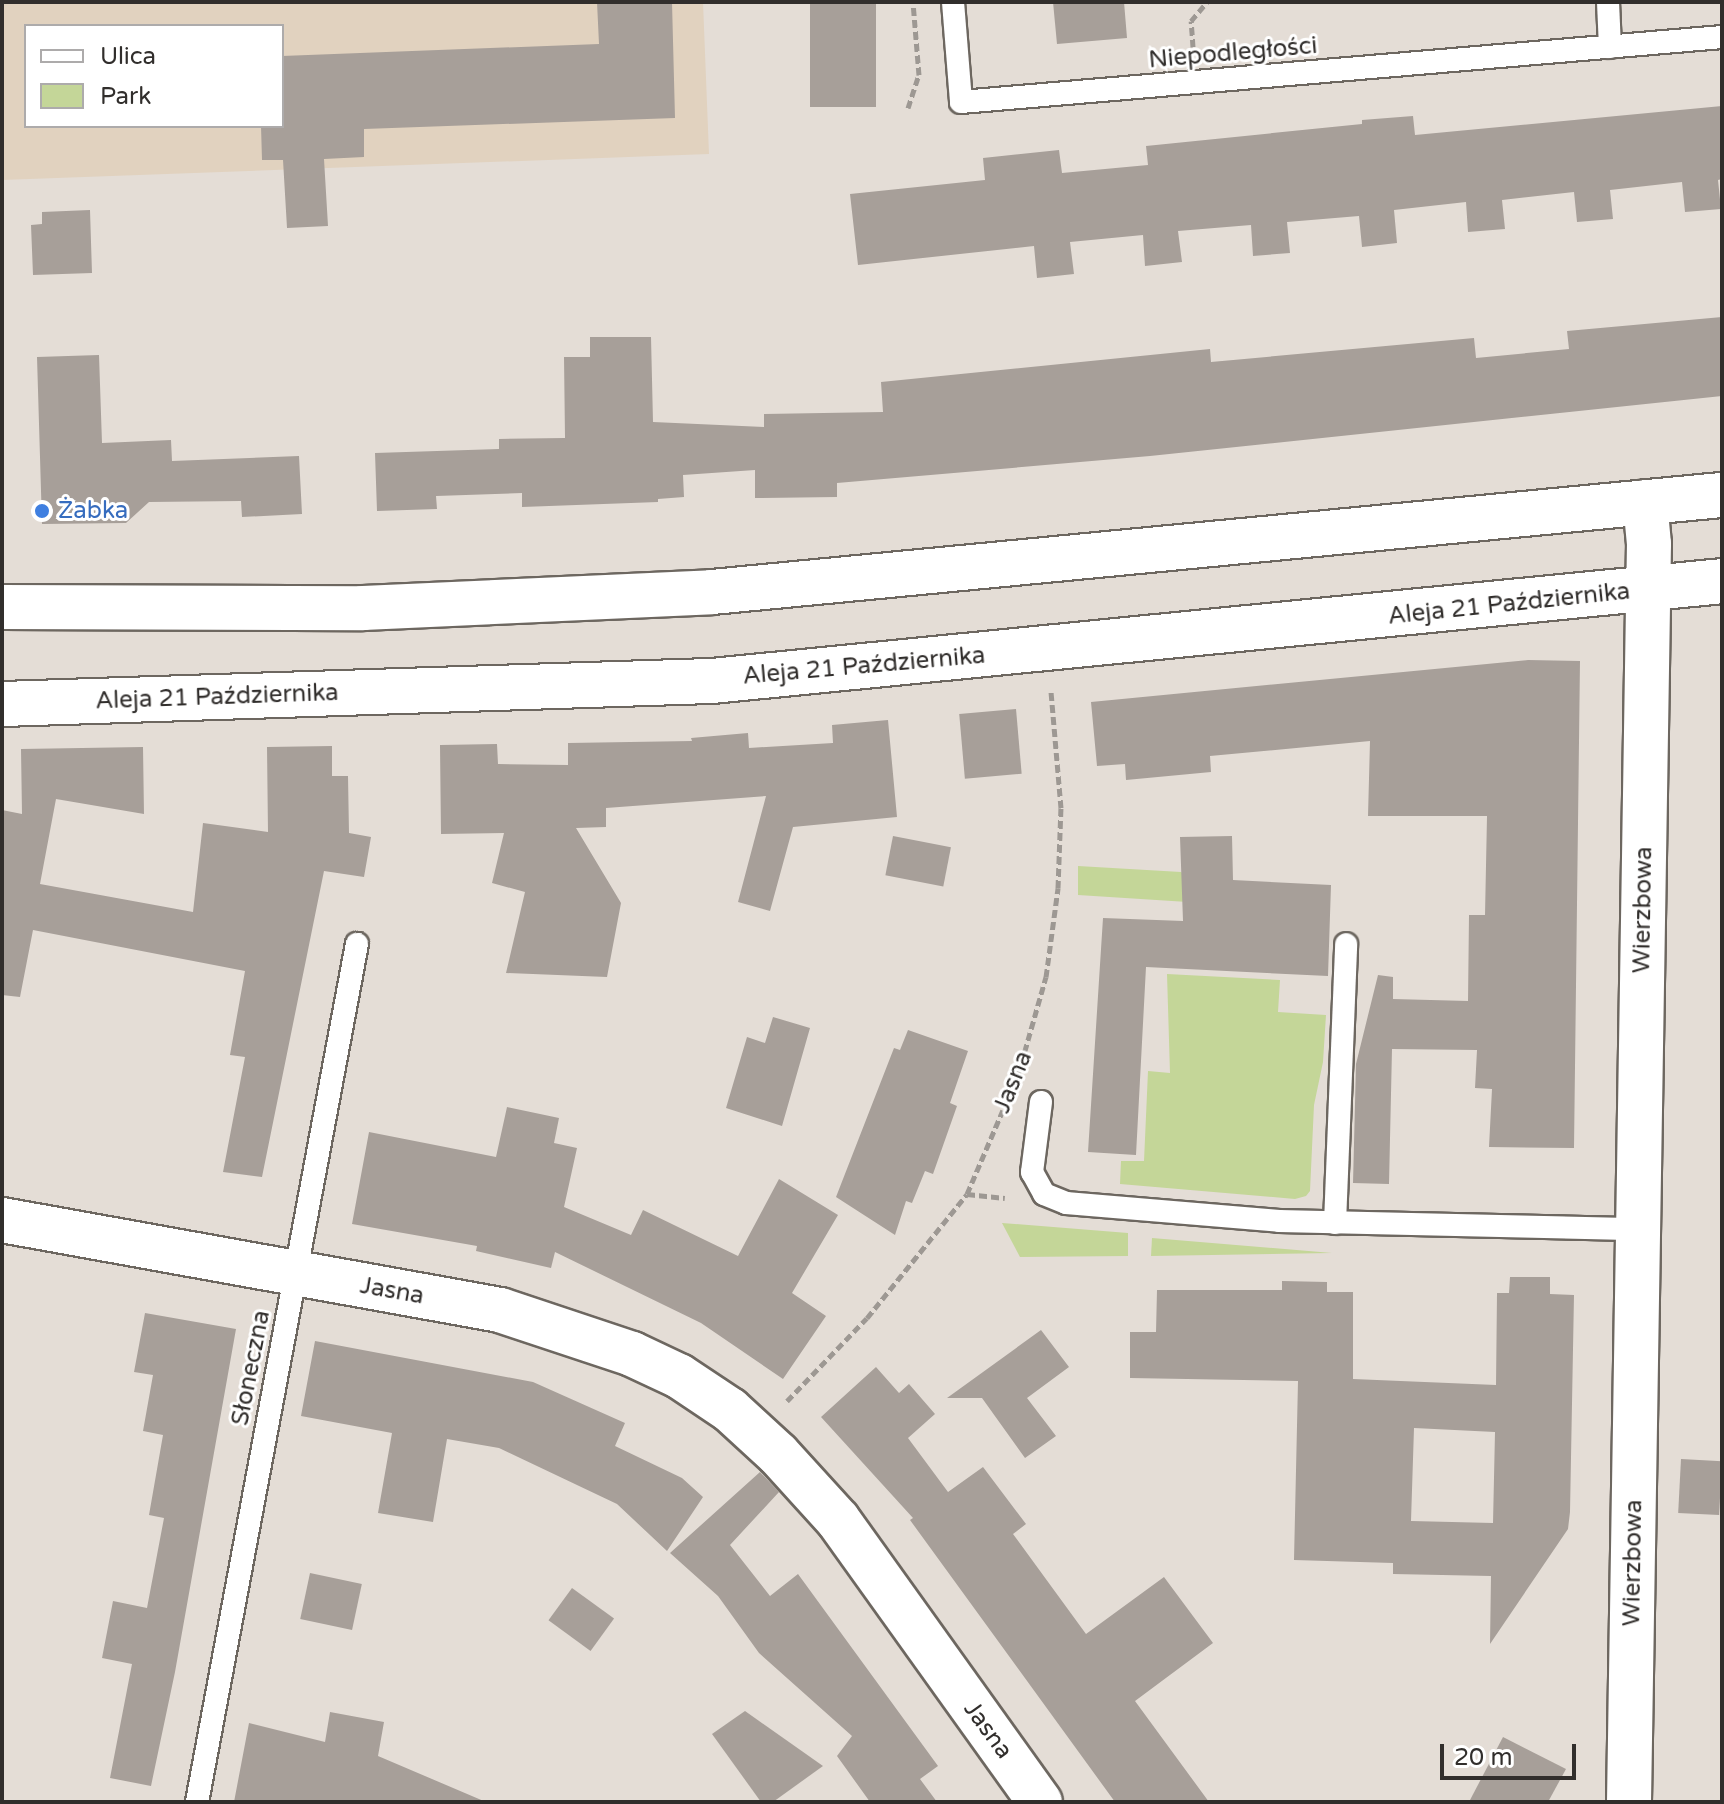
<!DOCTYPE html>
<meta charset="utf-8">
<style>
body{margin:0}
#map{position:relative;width:1724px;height:1804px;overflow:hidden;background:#e4ddd6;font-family:"Varela Round",sans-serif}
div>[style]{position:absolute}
.commercial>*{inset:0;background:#e1d2bf}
.green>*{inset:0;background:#c4d698}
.building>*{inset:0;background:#a79f99;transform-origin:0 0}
.path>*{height:5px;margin-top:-2.5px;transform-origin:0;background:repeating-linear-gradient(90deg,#9d9893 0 8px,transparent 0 12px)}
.roads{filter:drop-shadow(2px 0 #6d6760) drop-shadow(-2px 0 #6d6760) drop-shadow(0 2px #6d6760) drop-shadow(0 -2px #6d6760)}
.service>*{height:22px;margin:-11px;padding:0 11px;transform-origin:11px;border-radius:11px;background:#fff}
.minor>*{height:44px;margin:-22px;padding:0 22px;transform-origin:22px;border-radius:22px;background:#fff}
.dots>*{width:22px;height:22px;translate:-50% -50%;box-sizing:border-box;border:4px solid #fff;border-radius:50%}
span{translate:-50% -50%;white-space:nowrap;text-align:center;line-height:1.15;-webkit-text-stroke:6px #fff;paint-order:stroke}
.street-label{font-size:24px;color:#312e2c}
.shop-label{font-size:24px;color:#366cbe}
.left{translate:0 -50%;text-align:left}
.frame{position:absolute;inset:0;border:4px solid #312e2c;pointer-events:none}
.legend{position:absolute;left:24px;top:24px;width:260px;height:104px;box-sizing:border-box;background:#fff;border:2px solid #adabab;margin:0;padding:10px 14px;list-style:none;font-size:24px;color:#312e2c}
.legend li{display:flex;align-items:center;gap:16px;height:40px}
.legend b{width:40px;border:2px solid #adabab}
.scale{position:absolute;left:1440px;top:1744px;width:136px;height:36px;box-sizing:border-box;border:4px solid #312e2c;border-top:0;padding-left:10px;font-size:24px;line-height:28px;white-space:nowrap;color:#312e2c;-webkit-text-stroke:6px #fff;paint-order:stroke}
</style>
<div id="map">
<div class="commercial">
<div style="clip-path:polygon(evenodd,2px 2px,703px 2px,709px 154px,2px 180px,2px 2px,26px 26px,282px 26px,282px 126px,26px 126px,26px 26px)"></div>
</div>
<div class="green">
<div style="clip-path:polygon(1078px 866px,1181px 872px,1219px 904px,1078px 895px)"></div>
<div style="clip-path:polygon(1167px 974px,1280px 980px,1278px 1012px,1326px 1015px,1323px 1062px,1314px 1105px,1310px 1191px,1306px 1196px,1295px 1199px,1120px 1184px,1121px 1161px,1144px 1161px,1148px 1071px,1170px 1073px)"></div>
<div style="clip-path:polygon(1002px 1223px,1128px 1233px,1128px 1256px,1020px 1257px)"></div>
<div style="clip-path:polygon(1152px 1238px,1332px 1253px,1151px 1256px)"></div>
</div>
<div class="building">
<div style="clip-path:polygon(597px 2px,672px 2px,675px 118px,364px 129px,364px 157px,324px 159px,328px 226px,287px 228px,283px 160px,262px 160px,261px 126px,282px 126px,282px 56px,599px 44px)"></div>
<div style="left:810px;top:2px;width:66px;height:105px"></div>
<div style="clip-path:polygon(1053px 2px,1124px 2px,1127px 38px,1057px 44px)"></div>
<div style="clip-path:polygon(1722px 106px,1722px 179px,1718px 180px,1721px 209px,1685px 212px,1682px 182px,1610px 190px,1613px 219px,1577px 222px,1574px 192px,1502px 200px,1505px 229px,1468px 232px,1466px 202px,1394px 210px,1397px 243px,1362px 247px,1359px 216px,1287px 222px,1290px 253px,1253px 256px,1251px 225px,1178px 231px,1182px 262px,1145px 266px,1143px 235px,1070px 242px,1074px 274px,1037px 278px,1034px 246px,858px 265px,850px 194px,985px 180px,983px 158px,1059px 150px,1062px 173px,1148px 165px,1146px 146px,1362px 124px,1362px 120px,1413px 116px,1415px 135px)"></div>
<div style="clip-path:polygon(90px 210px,92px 273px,33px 275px,31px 225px,42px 224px,42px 212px)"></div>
<div style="clip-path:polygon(1722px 317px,1722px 396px,1150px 456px,837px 483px,837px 497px,755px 498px,755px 470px,683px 475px,684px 497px,658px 499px,658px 502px,522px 507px,522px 493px,436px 496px,437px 509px,377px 511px,375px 453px,499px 449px,499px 439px,565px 438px,564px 357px,590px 357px,590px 337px,651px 337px,653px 422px,764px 427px,764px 414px,883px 412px,881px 382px,1210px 349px,1211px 362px,1474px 338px,1476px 358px,1569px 349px,1567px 331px)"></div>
<div style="clip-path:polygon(99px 355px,102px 443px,171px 440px,172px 461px,299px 456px,302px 514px,242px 517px,241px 501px,149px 502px,126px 523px,42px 524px,37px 357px)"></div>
<div style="clip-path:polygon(1528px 660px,1580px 661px,1574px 1148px,1489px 1147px,1492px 1089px,1475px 1088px,1477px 1050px,1392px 1049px,1389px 1184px,1353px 1183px,1356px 1064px,1378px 975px,1393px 977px,1393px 999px,1468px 1001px,1469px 915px,1485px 915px,1487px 816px,1368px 816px,1370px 741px,1210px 756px,1211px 772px,1126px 780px,1125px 764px,1097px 766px,1091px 702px)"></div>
<div style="left:1016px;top:709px;width:65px;height:57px;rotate:85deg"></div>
<div style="clip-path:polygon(888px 720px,897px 817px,793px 827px,770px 911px,738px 902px,766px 796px,606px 808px,606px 827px,576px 828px,621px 903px,607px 977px,506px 973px,525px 892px,492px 883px,504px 833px,441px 834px,440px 745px,497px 744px,498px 764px,568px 765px,568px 743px,692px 741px,691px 738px,748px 733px,749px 748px,833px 743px,832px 725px)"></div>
<div style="clip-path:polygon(332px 746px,332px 776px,348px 776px,349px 833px,371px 837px,364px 877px,324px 871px,262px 1177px,223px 1172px,245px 1057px,230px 1055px,245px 971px,33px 930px,20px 997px,2px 995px,2px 810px,22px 814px,21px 749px,143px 747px,144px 814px,56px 799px,40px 884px,193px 912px,203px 823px,268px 832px,267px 747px)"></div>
<div style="left:893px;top:836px;width:59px;height:40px;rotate:11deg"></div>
<div style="clip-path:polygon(1232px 836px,1233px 880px,1331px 885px,1328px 976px,1146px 967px,1136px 1155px,1088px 1152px,1103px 918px,1183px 921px,1180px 837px)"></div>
<div style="clip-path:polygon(773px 1017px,810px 1028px,782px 1126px,726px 1108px,747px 1037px,765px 1043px)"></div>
<div style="clip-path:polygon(908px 1030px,968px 1051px,950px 1103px,957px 1106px,933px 1174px,925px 1171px,912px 1203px,906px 1201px,895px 1235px,836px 1197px,894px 1048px,900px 1050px)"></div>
<div style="clip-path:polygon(507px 1107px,559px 1118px,554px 1143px,577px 1148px,564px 1207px,631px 1235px,643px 1210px,738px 1256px,779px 1179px,838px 1215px,792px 1293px,826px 1316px,783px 1379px,701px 1323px,555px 1252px,551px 1268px,476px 1251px,477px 1246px,352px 1224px,369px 1132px,496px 1157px)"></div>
<div style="clip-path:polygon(evenodd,1510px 1277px,1550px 1277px,1550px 1294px,1574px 1295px,1570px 1512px,1568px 1529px,1490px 1644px,1491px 1576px,1393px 1574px,1393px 1563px,1294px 1560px,1298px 1381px,1130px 1378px,1130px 1332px,1156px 1332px,1157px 1290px,1282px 1290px,1282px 1281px,1327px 1282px,1327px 1292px,1353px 1292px,1353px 1379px,1496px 1385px,1497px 1293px,1509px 1293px,1510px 1277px,1414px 1428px,1495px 1432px,1493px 1523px,1411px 1521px,1414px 1428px)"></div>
<div style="clip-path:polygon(145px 1313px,236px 1329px,175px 1672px,151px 1786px,110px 1778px,132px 1664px,102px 1658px,113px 1601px,147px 1608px,164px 1518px,149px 1515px,163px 1435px,143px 1431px,153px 1375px,134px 1372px)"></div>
<div style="clip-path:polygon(1041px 1330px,1069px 1367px,1027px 1398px,1056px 1436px,1025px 1458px,982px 1398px,947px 1398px)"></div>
<div style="clip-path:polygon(315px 1341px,533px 1382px,625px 1423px,615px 1446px,682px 1478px,703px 1497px,667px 1551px,617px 1504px,499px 1448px,447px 1439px,433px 1522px,378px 1513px,392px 1433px,301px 1416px)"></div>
<div style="clip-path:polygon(876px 1367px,899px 1393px,909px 1384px,935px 1414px,908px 1438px,948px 1492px,983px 1467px,1026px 1524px,1013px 1534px,1086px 1634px,1164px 1577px,1213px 1643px,1135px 1701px,1209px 1802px,1115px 1802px,910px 1520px,913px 1518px,821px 1417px)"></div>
<div style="left:1681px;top:1459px;width:41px;height:54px;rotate:3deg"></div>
<div style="clip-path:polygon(760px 1472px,779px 1492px,730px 1545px,770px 1596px,798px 1574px,938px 1766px,920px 1779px,937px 1802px,870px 1802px,837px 1756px,852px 1736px,759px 1653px,718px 1596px,670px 1553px)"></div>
<div style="left:310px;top:1573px;width:53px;height:47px;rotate:12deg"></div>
<div style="left:572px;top:1588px;width:52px;height:40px;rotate:36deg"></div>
<div style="clip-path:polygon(745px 1711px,823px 1766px,773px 1802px,761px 1802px,712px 1734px)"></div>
<div style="clip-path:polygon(330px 1712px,384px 1722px,378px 1756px,486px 1802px,234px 1802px,249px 1723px,325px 1742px)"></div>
<div style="clip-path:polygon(1503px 1737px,1566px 1769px,1548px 1802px,1469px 1802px)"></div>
</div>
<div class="path">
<div style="left:1193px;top:47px;width:26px;rotate:-94deg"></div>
<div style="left:1191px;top:21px;width:25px;rotate:-50deg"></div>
<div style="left:908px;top:108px;width:35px;rotate:-72deg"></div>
<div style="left:919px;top:75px;width:73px;rotate:-94.7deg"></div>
<div style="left:1018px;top:1075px;width:102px;rotate:-74.1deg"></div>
<div style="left:1046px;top:977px;width:90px;rotate:-82.3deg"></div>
<div style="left:1058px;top:888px;width:80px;rotate:-87.9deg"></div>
<div style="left:1061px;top:808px;width:117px;rotate:-94.9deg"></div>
<div style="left:967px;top:1194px;width:38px;rotate:6deg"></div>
<div style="left:787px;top:1401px;width:115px;rotate:-46.1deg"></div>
<div style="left:867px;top:1318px;width:159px;rotate:-51.1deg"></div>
<div style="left:967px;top:1194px;width:91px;rotate:-66.8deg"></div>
</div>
<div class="roads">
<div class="service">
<div style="left:953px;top:2px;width:100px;rotate:85.4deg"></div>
<div style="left:961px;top:102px;width:764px;rotate:-4.88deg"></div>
<div style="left:1608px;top:2px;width:45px;rotate:87.5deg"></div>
<div style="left:1041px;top:1102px;width:71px;rotate:97.3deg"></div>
<div style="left:1032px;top:1172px;width:25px;rotate:61deg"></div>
<div style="left:1044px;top:1194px;width:24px;rotate:22deg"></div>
<div style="left:1066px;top:1203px;width:214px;rotate:4.8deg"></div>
<div style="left:1279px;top:1221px;width:360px;rotate:1.3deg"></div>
<div style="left:1335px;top:1223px;width:279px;rotate:-87.7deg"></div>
<div style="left:197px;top:1802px;width:873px;rotate:-79.44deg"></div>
</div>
<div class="minor">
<div style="left:2px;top:607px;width:361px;rotate:0.2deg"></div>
<div style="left:363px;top:608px;width:349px;rotate:-2.6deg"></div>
<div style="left:712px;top:592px;width:1015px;rotate:-5.49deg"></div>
<div style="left:2px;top:704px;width:710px;rotate:-1.86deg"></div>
<div style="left:712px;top:681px;width:1015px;rotate:-5.65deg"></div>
<div style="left:2px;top:1220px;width:506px;rotate:10.24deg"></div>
<div style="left:500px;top:1310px;width:139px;rotate:18.4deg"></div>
<div style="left:632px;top:1354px;width:52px;rotate:25.1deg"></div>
<div style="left:679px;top:1376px;width:61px;rotate:33.7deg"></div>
<div style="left:730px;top:1410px;width:65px;rotate:42.5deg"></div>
<div style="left:778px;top:1454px;width:89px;rotate:47.7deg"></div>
<div style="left:838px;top:1520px;width:347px;rotate:54.4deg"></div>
<div style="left:1629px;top:1802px;width:1258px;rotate:-89.09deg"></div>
<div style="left:1649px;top:544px;width:42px;rotate:-95.4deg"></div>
</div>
</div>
<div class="dots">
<div style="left:42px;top:511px;background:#3f7fe0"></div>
</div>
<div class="street-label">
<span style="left:1233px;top:53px;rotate:-5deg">Niepodległości</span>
<span style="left:1509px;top:604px;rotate:-6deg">Aleja 21 Października</span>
<span style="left:864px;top:666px;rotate:-5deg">Aleja 21 Października</span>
<span style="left:217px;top:697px;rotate:-2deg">Aleja 21 Października</span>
<span style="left:1643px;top:910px;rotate:-89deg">Wierzbowa</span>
<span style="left:1013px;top:1082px;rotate:-68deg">Jasna</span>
<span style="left:392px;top:1291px;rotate:10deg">Jasna</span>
<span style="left:251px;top:1368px;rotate:-79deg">Słoneczna</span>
<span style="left:1633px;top:1563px;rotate:-89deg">Wierzbowa</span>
<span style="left:988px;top:1730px;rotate:54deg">Jasna</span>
</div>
<div class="shop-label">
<span class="left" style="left:58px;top:511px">Żabka</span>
</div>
<div class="frame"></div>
<ul class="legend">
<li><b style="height:10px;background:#fff"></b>Ulica</li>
<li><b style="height:22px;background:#c4d698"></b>Park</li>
</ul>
<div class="scale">20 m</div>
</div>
